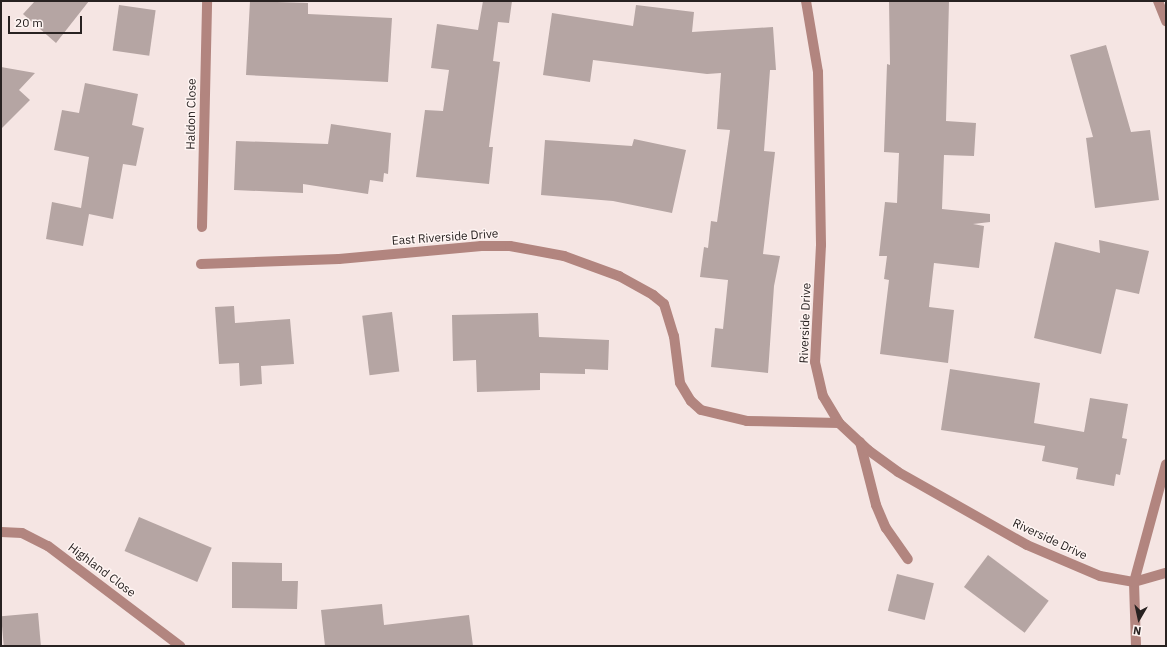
<!DOCTYPE html>
<style>
body{margin:0}
#map{position:relative;width:1167px;height:647px;overflow:hidden;background:#f5e5e3;font-family:"IBM Plex Sans",sans-serif}
div>[style]{position:absolute}
.building>*{inset:0;background:#b5a5a3;transform-origin:0 0}
.service>*{height:10px;margin:-5px;padding:0 5px;transform-origin:5px;border-radius:5px;background:#b2857f}
.minor>*{height:10px;margin:-5px;padding:0 5px;transform-origin:5px;border-radius:5px;background:#b2857f}
span{translate:-50% -50%;white-space:nowrap;text-align:center;line-height:1.15;-webkit-text-stroke:3px #fef4f2;paint-order:stroke}
.street-label{font-size:12px;color:#282221}
.frame{position:absolute;inset:0;border:2px solid #282221;pointer-events:none}
.north{position:absolute;left:1119px;top:599px;width:40px;height:40px;-webkit-text-stroke:3px #fef4f2;paint-order:stroke;rotate:189deg;font-size:11px;font-weight:700;line-height:16px;text-align:center;color:#282221}
.north::after{content:'';display:block;margin:auto;width:14px;height:18px;background:#282221;clip-path:polygon(50% 0,100% 100%,50% 72%,0 100%)}
.scale{position:absolute;left:8px;top:16px;width:74px;height:18px;box-sizing:border-box;border:2px solid #282221;border-top:0;padding-left:5px;font-size:12px;line-height:14px;white-space:nowrap;color:#282221;-webkit-text-stroke:3px #fef4f2;paint-order:stroke}
</style>
<div id="map">
<div class="building">
<div style="clip-path:polygon(35px 1px,89px 1px,56px 43px,23px 14px)"></div>
<div style="clip-path:polygon(250px 1px,308px 3px,308px 14px,392px 18px,388px 82px,246px 75px)"></div>
<div style="clip-path:polygon(483px 1px,512px 1px,509px 23px,498px 22px,493px 61px,500px 62px,489px 147px,493px 147px,489px 184px,416px 177px,425px 110px,443px 111px,449px 70px,431px 68px,437px 24px,478px 30px)"></div>
<div style="clip-path:polygon(889px 1px,949px 1px,946px 121px,976px 123px,974px 156px,944px 155px,942px 209px,990px 214px,990px 222px,973px 224px,984px 226px,979px 268px,934px 263px,929px 307px,954px 310px,948px 363px,880px 354px,889px 280px,884px 279px,887px 256px,879px 256px,885px 202px,897px 203px,899px 153px,884px 152px,887px 64px,890px 65px)"></div>
<div style="left:119px;top:5px;width:37px;height:46px;rotate:8deg"></div>
<div style="clip-path:polygon(636px 5px,694px 12px,692px 32px,773px 27px,776px 70px,770px 70px,764px 151px,775px 152px,763px 254px,780px 256px,774px 286px,768px 373px,711px 367px,715px 328px,723px 329px,728px 280px,700px 277px,704px 247px,708px 248px,711px 221px,717px 222px,730px 130px,717px 129px,721px 73px,707px 74px,593px 60px,590px 82px,543px 75px,552px 13px,633px 26px)"></div>
<div style="clip-path:polygon(1106px 45px,1131px 132px,1150px 130px,1159px 200px,1095px 208px,1086px 138px,1093px 137px,1070px 55px)"></div>
<div style="clip-path:polygon(1px 67px,35px 73px,19px 90px,30px 100px,1px 129px)"></div>
<div style="clip-path:polygon(85px 83px,138px 94px,132px 125px,144px 128px,136px 166px,123px 164px,113px 219px,89px 214px,83px 246px,46px 239px,52px 202px,81px 208px,89px 157px,54px 150px,62px 110px,79px 113px)"></div>
<div style="clip-path:polygon(331px 124px,391px 133px,388px 174px,384px 173px,383px 182px,370px 180px,368px 194px,303px 184px,303px 193px,234px 190px,236px 141px,328px 144px)"></div>
<div style="clip-path:polygon(634px 139px,686px 150px,672px 213px,613px 201px,541px 195px,545px 140px,632px 146px)"></div>
<div style="clip-path:polygon(1099px 240px,1149px 251px,1139px 294px,1116px 289px,1101px 354px,1034px 338px,1055px 242px,1100px 253px)"></div>
<div style="clip-path:polygon(234px 306px,235px 323px,290px 319px,294px 364px,261px 366px,262px 384px,240px 386px,239px 363px,219px 364px,215px 307px)"></div>
<div style="left:392px;top:312px;width:60px;height:30px;rotate:83deg"></div>
<div style="clip-path:polygon(538px 313px,539px 337px,609px 340px,608px 370px,585px 369px,585px 374px,540px 373px,540px 390px,477px 392px,476px 360px,453px 361px,452px 315px)"></div>
<div style="clip-path:polygon(950px 369px,1040px 383px,1034px 423px,1084px 432px,1090px 398px,1128px 404px,1122px 438px,1127px 439px,1120px 475px,1116px 474px,1114px 486px,1076px 479px,1078px 468px,1042px 461px,1045px 446px,941px 430px)"></div>
<div style="left:139px;top:517px;width:79px;height:37px;rotate:23deg"></div>
<div style="left:988px;top:555px;width:76px;height:40px;rotate:37deg"></div>
<div style="clip-path:polygon(232px 562px,282px 563px,282px 581px,298px 581px,297px 609px,232px 608px)"></div>
<div style="left:897px;top:574px;width:38px;height:38px;rotate:14deg"></div>
<div style="clip-path:polygon(382px 604px,384px 625px,469px 615px,473px 646px,325px 646px,321px 610px)"></div>
<div style="left:38px;top:613px;width:33px;height:37px;rotate:85deg"></div>
</div>
<div class="service">
<div style="left:860px;top:442px;width:65px;rotate:75.7deg"></div>
<div style="left:876px;top:505px;width:25px;rotate:67deg"></div>
<div style="left:886px;top:528px;width:38px;rotate:55deg"></div>
</div>
<div class="minor">
<div style="left:806px;top:1px;width:72px;rotate:80.4deg"></div>
<div style="left:818px;top:72px;width:173px;rotate:89deg"></div>
<div style="left:821px;top:245px;width:117px;rotate:92.9deg"></div>
<div style="left:815px;top:362px;width:35px;rotate:77deg"></div>
<div style="left:823px;top:396px;width:31px;rotate:59deg"></div>
<div style="left:839px;top:423px;width:40px;rotate:43deg"></div>
<div style="left:868px;top:450px;width:37px;rotate:36deg"></div>
<div style="left:898px;top:472px;width:148px;rotate:29.5deg"></div>
<div style="left:1027px;top:545px;width:79px;rotate:23deg"></div>
<div style="left:1100px;top:576px;width:35px;rotate:10deg"></div>
<div style="left:1134px;top:582px;width:33px;rotate:-16deg"></div>
<div style="left:1158px;top:1px;width:22px;rotate:68deg"></div>
<div style="left:202px;top:227px;width:226px;rotate:-88.7deg"></div>
<div style="left:201px;top:264px;width:138px;rotate:-2.1deg"></div>
<div style="left:339px;top:259px;width:143px;rotate:-5.2deg"></div>
<div style="left:481px;top:246px;width:29px"></div>
<div style="left:510px;top:246px;width:55px;rotate:10.5deg"></div>
<div style="left:564px;top:256px;width:59px;rotate:20deg"></div>
<div style="left:619px;top:276px;width:39px;rotate:29deg"></div>
<div style="left:653px;top:295px;width:14px;rotate:39deg"></div>
<div style="left:664px;top:304px;width:34px;rotate:73deg"></div>
<div style="left:674px;top:336px;width:47px;rotate:82.7deg"></div>
<div style="left:680px;top:383px;width:21px;rotate:59deg"></div>
<div style="left:691px;top:401px;width:13px;rotate:42deg"></div>
<div style="left:701px;top:410px;width:47px;rotate:13.4deg"></div>
<div style="left:747px;top:421px;width:92px;rotate:1.2deg"></div>
<div style="left:1px;top:532px;width:21px;rotate:3deg"></div>
<div style="left:22px;top:533px;width:29px;rotate:27deg"></div>
<div style="left:48px;top:546px;width:166px;rotate:37.1deg"></div>
<div style="left:1136px;top:646px;width:64px;rotate:-91.8deg"></div>
<div style="left:1134px;top:582px;width:122px;rotate:-74.8deg"></div>
</div>
<div class="street-label">
<span style="left:191px;top:114px;rotate:-89deg">Haldon Close</span>
<span style="left:445px;top:237px;rotate:-4deg">East Riverside Drive</span>
<span style="left:805px;top:323px;rotate:-88deg">Riverside Drive</span>
<span style="left:1050px;top:539px;rotate:25deg">Riverside Drive</span>
<span style="left:102px;top:570px;rotate:37deg">Highland Close</span>
</div>
<div class="frame"></div>
<div class="north">N</div>
<div class="scale">20 m</div>
</div>
